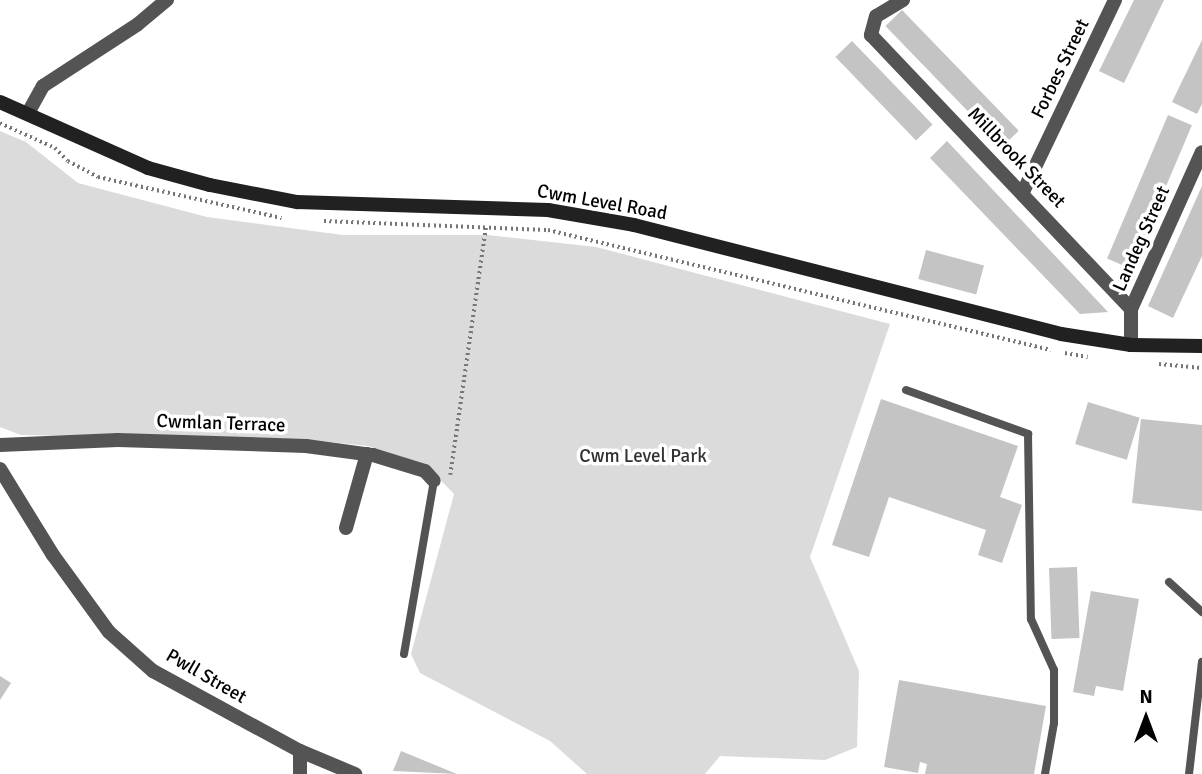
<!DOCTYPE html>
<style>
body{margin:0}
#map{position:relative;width:1202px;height:774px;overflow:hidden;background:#fff;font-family:Signika,sans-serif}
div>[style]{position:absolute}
.green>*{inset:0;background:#dbdbdb}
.building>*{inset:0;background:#c4c4c4;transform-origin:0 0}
.path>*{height:3.5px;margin-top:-1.75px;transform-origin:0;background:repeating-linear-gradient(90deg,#767676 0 2px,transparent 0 5.5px)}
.lane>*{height:8px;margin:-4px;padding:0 4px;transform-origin:4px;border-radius:4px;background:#545454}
.street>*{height:14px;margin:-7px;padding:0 7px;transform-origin:7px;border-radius:7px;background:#545454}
.secondary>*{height:14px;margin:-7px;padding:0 7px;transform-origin:7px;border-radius:7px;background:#212121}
span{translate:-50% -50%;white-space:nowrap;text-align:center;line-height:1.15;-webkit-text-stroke:7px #fff;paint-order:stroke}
.street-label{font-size:19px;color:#000}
.park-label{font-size:19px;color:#323232}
.north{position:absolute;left:1111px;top:683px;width:70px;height:70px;-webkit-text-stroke:5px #fff;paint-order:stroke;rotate:0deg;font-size:19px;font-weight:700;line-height:28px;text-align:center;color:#000}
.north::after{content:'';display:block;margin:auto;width:24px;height:32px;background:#000;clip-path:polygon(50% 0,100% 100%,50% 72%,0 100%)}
</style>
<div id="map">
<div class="green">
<div style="clip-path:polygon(0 131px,26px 142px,78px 183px,207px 217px,343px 235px,488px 235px,596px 247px,890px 324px,810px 557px,859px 671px,857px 747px,825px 760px,720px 756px,705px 774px,587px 774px,550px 741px,420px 673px,411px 654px,454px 494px,425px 464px,368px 446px,311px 440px,21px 435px,0 427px)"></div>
</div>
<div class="building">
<div style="clip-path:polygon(1134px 0,1164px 0,1124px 83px,1099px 71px)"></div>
<div style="left:902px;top:10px;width:168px;height:23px;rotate:46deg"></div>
<div style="clip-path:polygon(1202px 40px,1202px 104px,1197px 114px,1172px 102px)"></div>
<div style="left:852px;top:41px;width:116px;height:23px;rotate:46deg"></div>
<div style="left:1168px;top:115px;width:26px;height:156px;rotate:23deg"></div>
<div style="clip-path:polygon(947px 141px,1108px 312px,1080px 314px,930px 158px)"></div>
<div style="clip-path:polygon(1202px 186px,1202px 256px,1173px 318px,1148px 306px)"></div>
<div style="left:926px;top:250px;width:60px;height:30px;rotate:15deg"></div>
<div style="clip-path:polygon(881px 399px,1018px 446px,1000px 497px,1022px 505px,1002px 563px,978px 555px,986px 530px,889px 497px,869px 557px,832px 545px)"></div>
<div style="left:1088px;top:402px;width:54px;height:44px;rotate:17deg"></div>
<div style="clip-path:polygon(1141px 419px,1202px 425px,1202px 511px,1132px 503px)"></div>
<div style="left:1077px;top:567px;width:71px;height:28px;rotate:88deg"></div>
<div style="clip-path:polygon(1091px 591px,1139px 599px,1123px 691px,1096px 686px,1094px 696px,1073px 692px)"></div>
<div style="clip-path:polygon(0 676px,11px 683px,0 700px)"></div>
<div style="clip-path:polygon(899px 680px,1046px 706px,1034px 774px,925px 774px,927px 764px,920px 762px,918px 773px,884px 767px)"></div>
<div style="clip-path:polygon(401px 751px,457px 774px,393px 771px)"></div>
</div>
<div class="path">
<div style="left:0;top:123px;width:60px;rotate:24.4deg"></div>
<div style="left:55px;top:148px;width:18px;rotate:45deg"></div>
<div style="left:68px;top:161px;width:34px;rotate:28deg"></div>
<div style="left:98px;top:177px;width:188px;rotate:12.6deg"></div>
<div style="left:324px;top:221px;width:224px;rotate:2.3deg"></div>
<div style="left:548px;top:230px;width:517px;rotate:13.42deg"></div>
<div style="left:1065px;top:353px;width:23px;rotate:10deg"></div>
<div style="left:1159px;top:364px;width:43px;rotate:5.3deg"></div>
<div style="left:450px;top:475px;width:252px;rotate:-81.8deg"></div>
</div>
<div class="lane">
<div style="left:906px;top:390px;width:130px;rotate:19.8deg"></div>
<div style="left:1028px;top:434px;width:185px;rotate:89.1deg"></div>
<div style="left:1031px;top:619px;width:56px;rotate:65.7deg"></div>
<div style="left:1054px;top:670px;width:53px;rotate:90deg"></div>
<div style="left:1054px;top:723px;width:52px;rotate:100deg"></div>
<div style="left:1169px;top:582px;width:45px;rotate:42.3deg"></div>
<div style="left:404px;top:654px;width:176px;rotate:-80.2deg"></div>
<div style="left:1189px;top:774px;width:113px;rotate:-83.4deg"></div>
</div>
<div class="street">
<div style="left:903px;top:0;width:31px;rotate:149deg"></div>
<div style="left:876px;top:16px;width:20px;rotate:105deg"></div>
<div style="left:871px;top:35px;width:378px;rotate:46.5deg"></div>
<div style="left:28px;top:113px;width:31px;rotate:-61deg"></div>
<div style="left:43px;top:86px;width:113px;rotate:-33.1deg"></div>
<div style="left:138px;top:24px;width:38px;rotate:-40deg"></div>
<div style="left:1023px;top:192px;width:213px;rotate:-64.4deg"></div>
<div style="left:1131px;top:345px;width:36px;rotate:-90deg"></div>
<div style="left:1131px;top:309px;width:172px;rotate:-65.7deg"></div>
<div style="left:0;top:445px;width:118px;rotate:-2.4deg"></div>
<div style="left:118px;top:440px;width:188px;rotate:1.8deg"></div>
<div style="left:306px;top:446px;width:68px;rotate:7.7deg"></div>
<div style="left:373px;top:455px;width:54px;rotate:17.1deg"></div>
<div style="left:425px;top:471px;width:13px;rotate:48deg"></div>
<div style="left:0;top:469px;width:101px;rotate:58.4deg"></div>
<div style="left:53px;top:555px;width:95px;rotate:54deg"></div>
<div style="left:109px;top:632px;width:59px;rotate:41.6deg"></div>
<div style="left:153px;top:671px;width:167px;rotate:28.6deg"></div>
<div style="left:300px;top:751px;width:60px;rotate:22.7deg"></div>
<div style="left:346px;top:528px;width:77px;rotate:-74.2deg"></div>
<div style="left:300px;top:751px;width:23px;rotate:90deg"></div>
</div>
<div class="secondary">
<div style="left:0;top:102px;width:162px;rotate:24deg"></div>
<div style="left:148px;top:168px;width:64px;rotate:15.3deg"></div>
<div style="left:210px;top:185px;width:89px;rotate:11.1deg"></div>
<div style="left:297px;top:202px;width:251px;rotate:1.8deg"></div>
<div style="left:548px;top:210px;width:87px;rotate:9.9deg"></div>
<div style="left:634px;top:225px;width:441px;rotate:14.3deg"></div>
<div style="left:1061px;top:334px;width:71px;rotate:8.9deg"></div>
<div style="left:1131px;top:345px;width:71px;rotate:0.8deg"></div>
</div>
<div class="street-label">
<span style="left:1061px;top:69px;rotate:-64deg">Forbes Street</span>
<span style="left:1016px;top:158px;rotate:46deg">Millbrook Street</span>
<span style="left:602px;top:203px;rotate:10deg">Cwm Level Road</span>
<span style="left:1142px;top:239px;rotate:-66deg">Landeg Street</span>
<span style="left:221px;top:424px;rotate:2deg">Cwmlan Terrace</span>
<span style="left:206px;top:677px;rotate:30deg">Pwll Street</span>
</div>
<div class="park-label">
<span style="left:643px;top:457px">Cwm Level Park</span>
</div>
<div class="north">N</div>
</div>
